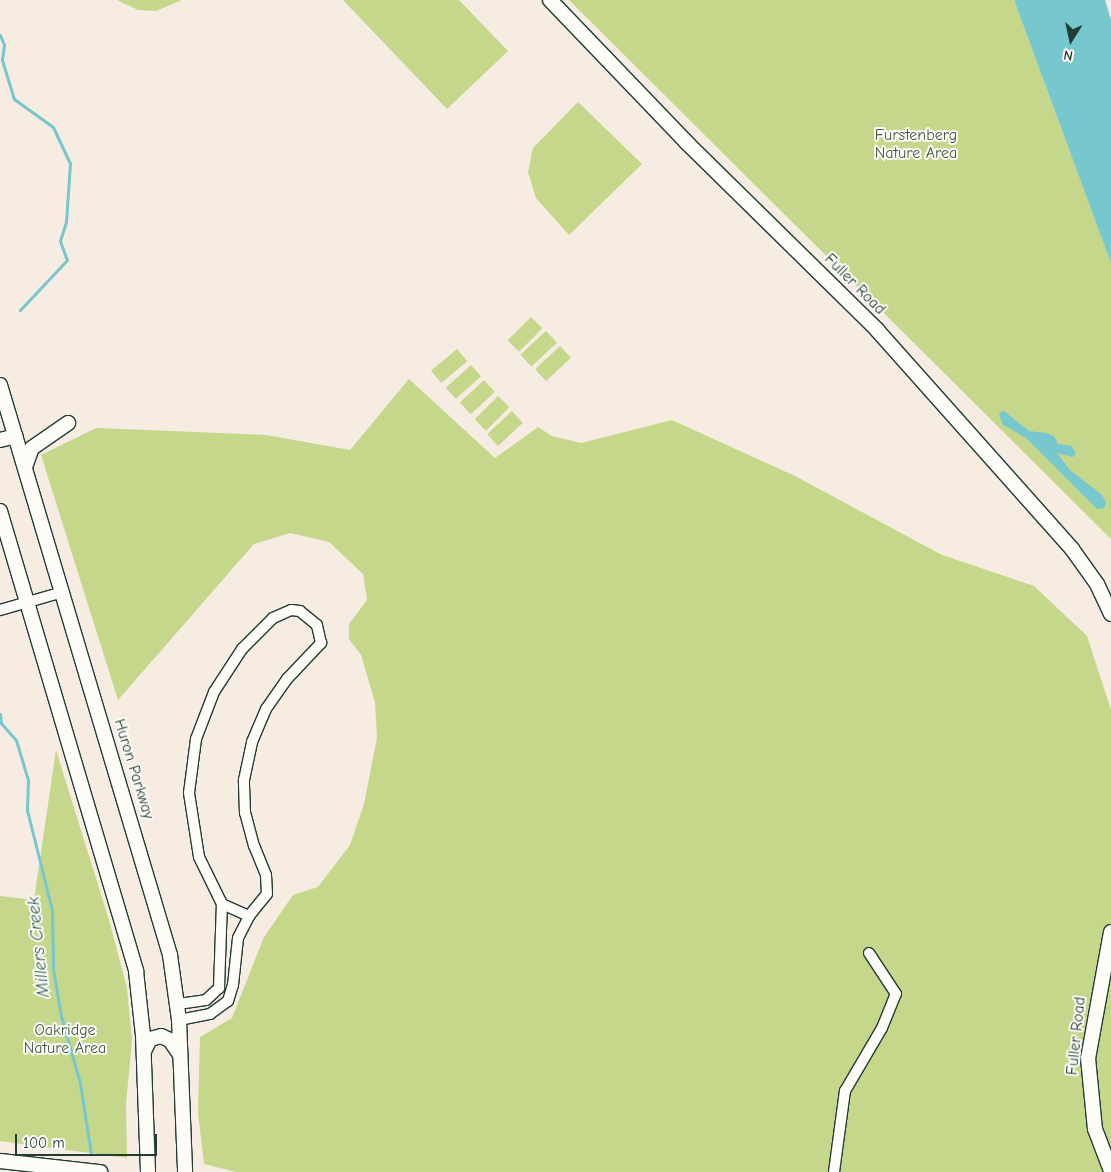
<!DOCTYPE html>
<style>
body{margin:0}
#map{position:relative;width:1111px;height:1172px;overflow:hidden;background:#f7ece2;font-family:"Comic Neue",sans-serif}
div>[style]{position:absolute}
.green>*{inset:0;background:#c5d78b;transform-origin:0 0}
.water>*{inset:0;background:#76c7ce}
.stream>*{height:3px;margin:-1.5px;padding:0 1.5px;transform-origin:1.5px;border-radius:1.5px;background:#76c7ce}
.roads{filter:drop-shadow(1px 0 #1f3d34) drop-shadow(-1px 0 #1f3d34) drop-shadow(0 1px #1f3d34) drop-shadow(0 -1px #1f3d34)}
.street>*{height:10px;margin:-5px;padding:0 5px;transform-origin:5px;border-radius:5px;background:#fdfcf7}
.secondary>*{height:14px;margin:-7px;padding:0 7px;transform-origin:7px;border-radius:7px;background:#fdfcf7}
span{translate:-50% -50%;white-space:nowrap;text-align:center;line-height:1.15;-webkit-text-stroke:4px #fdfcf7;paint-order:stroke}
.park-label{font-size:16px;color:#405c45}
.street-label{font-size:16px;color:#1f3d34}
.water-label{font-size:18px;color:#35605a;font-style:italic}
.north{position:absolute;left:1046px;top:15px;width:50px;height:50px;-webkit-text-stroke:4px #fdfcf7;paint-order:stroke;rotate:190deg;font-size:14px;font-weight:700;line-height:20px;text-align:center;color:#1f3d34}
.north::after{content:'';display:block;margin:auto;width:18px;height:22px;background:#1f3d34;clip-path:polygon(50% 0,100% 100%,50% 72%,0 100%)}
.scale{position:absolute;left:15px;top:1134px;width:142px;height:22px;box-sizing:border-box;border:2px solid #1f3d34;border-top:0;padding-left:6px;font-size:15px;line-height:18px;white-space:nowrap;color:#1f3d34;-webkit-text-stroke:4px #fdfcf7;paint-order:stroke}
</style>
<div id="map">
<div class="green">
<div style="clip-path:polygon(117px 0,182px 0,156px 11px,138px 10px)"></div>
<div style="clip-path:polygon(343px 0,459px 0,508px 51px,447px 109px)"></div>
<div style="clip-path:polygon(569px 0,1014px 0,1111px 262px,1111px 539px)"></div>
<div style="clip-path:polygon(578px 102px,642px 164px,569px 235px,536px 198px,528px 172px,533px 148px)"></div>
<div style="left:531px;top:317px;width:16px;height:33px;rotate:45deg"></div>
<div style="left:546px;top:331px;width:16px;height:35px;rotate:47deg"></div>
<div style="left:560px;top:346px;width:16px;height:34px;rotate:47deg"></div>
<div style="left:457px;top:349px;width:16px;height:34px;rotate:50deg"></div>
<div style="left:471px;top:365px;width:15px;height:34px;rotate:48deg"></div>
<div style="clip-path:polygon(409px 379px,495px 458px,538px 427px,552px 436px,581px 443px,672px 420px,795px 476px,942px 555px,1034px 586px,1087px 636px,1111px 710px,1111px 1172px,236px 1172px,204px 1164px,198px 1113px,200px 1037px,232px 1018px,264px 937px,293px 895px,318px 887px,350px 845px,364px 804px,377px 738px,375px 702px,361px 655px,349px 639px,349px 624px,367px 600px,363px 574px,329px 542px,290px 533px,254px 544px,118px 700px,41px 455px,96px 428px,266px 435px,350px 450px)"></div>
<div style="left:484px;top:380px;width:16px;height:33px;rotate:47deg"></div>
<div style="left:498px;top:396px;width:16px;height:33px;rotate:45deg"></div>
<div style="left:512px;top:411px;width:16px;height:34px;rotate:47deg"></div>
<div style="clip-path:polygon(56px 750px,109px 920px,127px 988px,132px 1040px,126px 1104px,127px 1158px,0 1141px,0 896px,34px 900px)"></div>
</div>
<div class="water">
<div style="clip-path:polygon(1014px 0,1105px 0,1111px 20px,1111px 263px)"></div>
<div style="clip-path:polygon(1004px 411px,1029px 431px,1046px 433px,1054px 436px,1058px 444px,1072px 446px,1076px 454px,1073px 457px,1057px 453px,1070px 470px,1102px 495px,1106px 503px,1104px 508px,1097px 509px,1026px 438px,1002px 424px,999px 413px)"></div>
</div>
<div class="stream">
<div style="left:0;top:35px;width:11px;rotate:68deg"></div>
<div style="left:4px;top:45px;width:15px;rotate:98deg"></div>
<div style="left:2px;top:60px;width:41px;rotate:72.9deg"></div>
<div style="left:14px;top:99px;width:48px;rotate:35.7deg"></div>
<div style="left:53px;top:127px;width:40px;rotate:65deg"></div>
<div style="left:70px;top:163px;width:59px;rotate:93.9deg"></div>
<div style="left:66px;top:222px;width:20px;rotate:108deg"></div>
<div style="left:60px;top:241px;width:20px;rotate:70deg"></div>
<div style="left:67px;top:260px;width:69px;rotate:133.2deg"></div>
<div style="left:0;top:714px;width:9px;rotate:84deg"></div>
<div style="left:1px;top:723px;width:23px;rotate:49deg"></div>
<div style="left:16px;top:740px;width:42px;rotate:73.3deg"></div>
<div style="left:28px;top:780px;width:30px;rotate:92deg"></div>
<div style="left:27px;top:810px;width:103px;rotate:76deg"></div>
<div style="left:52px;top:910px;width:59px;rotate:89deg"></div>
<div style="left:53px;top:969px;width:48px;rotate:80.3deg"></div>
<div style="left:61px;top:1016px;width:70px;rotate:74.2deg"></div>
<div style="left:80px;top:1083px;width:72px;rotate:81.2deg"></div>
</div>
<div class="roads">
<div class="street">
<div style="left:0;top:610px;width:66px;rotate:-15.9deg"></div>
<div style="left:178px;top:1004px;width:28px;rotate:-8deg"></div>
<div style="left:206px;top:1000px;width:18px;rotate:-43deg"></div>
<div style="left:219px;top:988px;width:84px;rotate:-88deg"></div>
<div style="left:179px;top:1020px;width:32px;rotate:-11deg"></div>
<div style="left:210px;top:1014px;width:22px;rotate:-36deg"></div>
<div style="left:228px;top:1001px;width:17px;rotate:-73deg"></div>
<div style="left:233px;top:985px;width:47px;rotate:-83.9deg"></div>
<div style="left:238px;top:938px;width:25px;rotate:-63deg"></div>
<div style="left:249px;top:916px;width:28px;rotate:-51deg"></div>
<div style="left:267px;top:894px;width:19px;rotate:-93deg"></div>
<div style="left:266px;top:875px;width:31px;rotate:-112deg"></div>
<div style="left:254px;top:846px;width:34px;rotate:-105deg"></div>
<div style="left:245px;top:813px;width:33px;rotate:-92deg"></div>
<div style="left:244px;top:780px;width:39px;rotate:-78deg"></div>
<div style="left:252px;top:742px;width:36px;rotate:-67deg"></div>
<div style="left:266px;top:709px;width:37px;rotate:-55deg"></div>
<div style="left:287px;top:679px;width:50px;rotate:-46.6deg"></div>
<div style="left:321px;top:643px;width:18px;rotate:-103deg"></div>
<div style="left:317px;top:625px;width:22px;rotate:-141deg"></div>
<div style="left:300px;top:611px;width:9px;rotate:-174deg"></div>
<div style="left:291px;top:610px;width:20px;rotate:156deg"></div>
<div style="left:273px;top:618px;width:44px;rotate:135deg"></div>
<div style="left:242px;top:649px;width:51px;rotate:123.1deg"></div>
<div style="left:214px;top:692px;width:50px;rotate:111deg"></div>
<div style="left:196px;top:739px;width:54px;rotate:97.4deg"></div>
<div style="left:189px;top:793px;width:65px;rotate:81.1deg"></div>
<div style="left:199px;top:857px;width:52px;rotate:63.9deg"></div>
<div style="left:222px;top:904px;width:30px;rotate:24deg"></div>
<div style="left:834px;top:1172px;width:82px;rotate:-82.3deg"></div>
<div style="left:845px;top:1091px;width:73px;rotate:-59.6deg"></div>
<div style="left:882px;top:1028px;width:37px;rotate:-68deg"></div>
<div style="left:896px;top:994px;width:49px;rotate:-123.4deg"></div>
</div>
<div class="secondary">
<div style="left:550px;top:0;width:198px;rotate:46.2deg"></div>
<div style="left:687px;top:143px;width:267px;rotate:44.5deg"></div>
<div style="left:877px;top:330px;width:293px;rotate:48.3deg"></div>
<div style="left:1072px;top:549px;width:43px;rotate:54.5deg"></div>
<div style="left:1097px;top:584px;width:33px;rotate:65deg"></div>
<div style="left:0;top:385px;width:595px;rotate:73.39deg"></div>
<div style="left:170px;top:955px;width:66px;rotate:82.1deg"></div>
<div style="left:179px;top:1020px;width:152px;rotate:87.7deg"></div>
<div style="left:0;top:440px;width:16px;rotate:-14deg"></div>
<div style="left:25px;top:467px;width:20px;rotate:-70deg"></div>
<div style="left:32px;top:448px;width:44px;rotate:-34.8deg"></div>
<div style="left:0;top:511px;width:480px;rotate:73.5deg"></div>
<div style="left:136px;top:971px;width:64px;rotate:83.8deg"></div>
<div style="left:143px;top:1035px;width:137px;rotate:87.9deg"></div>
<div style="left:1111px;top:932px;width:128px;rotate:100.3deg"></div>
<div style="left:1088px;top:1058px;width:71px;rotate:84.4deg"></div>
<div style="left:1095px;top:1129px;width:45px;rotate:69.1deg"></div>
<div style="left:144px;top:1051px;width:13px;rotate:-63deg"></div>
<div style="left:150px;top:1039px;width:11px;rotate:-15deg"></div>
<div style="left:161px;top:1036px;width:10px;rotate:24deg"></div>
<div style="left:170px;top:1040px;width:18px;rotate:56deg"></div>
<div style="left:0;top:1161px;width:101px;rotate:6.3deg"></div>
</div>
</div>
<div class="park-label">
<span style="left:916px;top:144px">Furstenberg<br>Nature Area</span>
<span style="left:65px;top:1039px">Oakridge<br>Nature Area</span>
</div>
<div class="street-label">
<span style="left:855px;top:284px;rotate:45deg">Fuller Road</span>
<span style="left:134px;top:769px;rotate:73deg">Huron Parkway</span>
<span style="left:1076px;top:1036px;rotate:-84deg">Fuller Road</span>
</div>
<div class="water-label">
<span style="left:39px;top:947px;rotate:-96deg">Millers Creek</span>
</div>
<div class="north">N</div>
<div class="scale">100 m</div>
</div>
